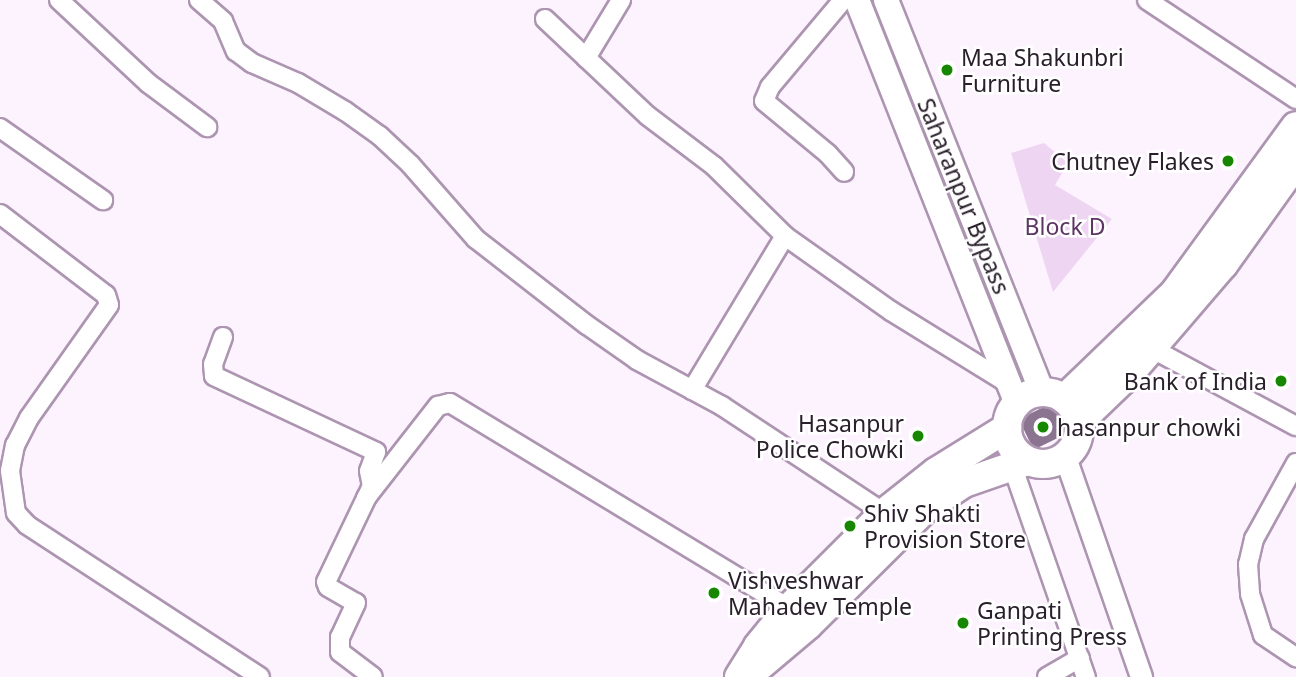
<!DOCTYPE html>
<style>
body{margin:0}
#map{position:relative;width:1296px;height:677px;overflow:hidden;background:#fdf3ff;font-family:"Noto Sans",sans-serif}
div>[style]{position:absolute}
.green>*{inset:0;background:#eed5f2}
.building>*{inset:0;background:#8b748f;transform-origin:0 0}
.roads{filter:drop-shadow(2px 0 #ad95b1) drop-shadow(-2px 0 #ad95b1) drop-shadow(0 2px #ad95b1) drop-shadow(0 -2px #ad95b1)}
.minor>*{height:18px;margin:-9px;padding:0 9px;transform-origin:9px;border-radius:9px;background:#fff}
.tertiary>*{height:21px;margin:-10.5px;padding:0 10.5px;transform-origin:10.5px;border-radius:10.5px;background:#fff}
.secondary>*{height:24px;margin:-12px;padding:0 12px;transform-origin:12px;border-radius:12px;background:#fff}
.trunk>*{height:28px;margin:-14px;padding:0 14px;transform-origin:14px;border-radius:14px;background:#fff}
.trunk>.ring{margin:-14px;padding:0;box-sizing:content-box;background:none;border:28px solid #fff;border-radius:50%}
.dots>*{width:19px;height:19px;translate:-50% -50%;box-sizing:border-box;border:4px solid #fff;border-radius:50%}
span{translate:-50% -50%;white-space:nowrap;text-align:center;line-height:1.15;-webkit-text-stroke:5px #fff;paint-order:stroke}
.poi-label{font-size:23px;color:#29202b}
.left{translate:0 -50%;text-align:left}
.right{translate:-100% -50%;text-align:right}
.street-label{font-size:23px;color:#29202b}
.park-label{font-size:23px;color:#5d3564}
</style>
<div id="map">
<div class="green">
<div style="clip-path:polygon(1044px 143px,1068px 163px,1055px 185px,1112px 219px,1053px 292px,1011px 153px)"></div>
</div>
<div class="building">
<div style="left:1052px;top:403px;width:34px;height:37px;rotate:64deg"></div>
</div>
<div class="roads">
<div class="minor">
<div style="left:59px;top:0;width:122px;rotate:43deg"></div>
<div style="left:148px;top:83px;width:74px;rotate:36.7deg"></div>
<div style="left:199px;top:0;width:32px;rotate:41deg"></div>
<div style="left:223px;top:21px;width:33px;rotate:67deg"></div>
<div style="left:236px;top:51px;width:20px;rotate:37deg"></div>
<div style="left:252px;top:63px;width:50px;rotate:23.5deg"></div>
<div style="left:298px;top:83px;width:55px;rotate:30.8deg"></div>
<div style="left:345px;top:111px;width:43px;rotate:35.5deg"></div>
<div style="left:380px;top:136px;width:41px;rotate:43deg"></div>
<div style="left:410px;top:164px;width:100px;rotate:48.7deg"></div>
<div style="left:476px;top:239px;width:140px;rotate:37.8deg"></div>
<div style="left:587px;top:325px;width:61px;rotate:35deg"></div>
<div style="left:637px;top:360px;width:97px;rotate:28.4deg"></div>
<div style="left:722px;top:406px;width:194px;rotate:33.4deg"></div>
<div style="left:843px;top:0;width:114px;rotate:130deg"></div>
<div style="left:770px;top:87px;width:15px;rotate:113deg"></div>
<div style="left:764px;top:101px;width:83px;rotate:39.6deg"></div>
<div style="left:828px;top:154px;width:24px;rotate:48deg"></div>
<div style="left:1147px;top:0;width:179px;rotate:33.6deg"></div>
<div style="left:545px;top:19px;width:141px;rotate:43.3deg"></div>
<div style="left:648px;top:116px;width:83px;rotate:37.1deg"></div>
<div style="left:714px;top:166px;width:100px;rotate:44.6deg"></div>
<div style="left:785px;top:236px;width:130px;rotate:35.3deg"></div>
<div style="left:891px;top:311px;width:139px;rotate:31.7deg"></div>
<div style="left:586px;top:58px;width:68px;rotate:-58.9deg"></div>
<div style="left:0;top:128px;width:126px;rotate:35deg"></div>
<div style="left:0;top:214px;width:133px;rotate:37.4deg"></div>
<div style="left:106px;top:295px;width:10px;rotate:73deg"></div>
<div style="left:109px;top:305px;width:138px;rotate:125.3deg"></div>
<div style="left:29px;top:418px;width:30px;rotate:117deg"></div>
<div style="left:15px;top:445px;width:26px;rotate:101deg"></div>
<div style="left:10px;top:471px;width:42px;rotate:81.9deg"></div>
<div style="left:16px;top:513px;width:16px;rotate:47deg"></div>
<div style="left:27px;top:525px;width:278px;rotate:33.1deg"></div>
<div style="left:223px;top:337px;width:29px;rotate:110deg"></div>
<div style="left:213px;top:364px;width:12px;rotate:85deg"></div>
<div style="left:214px;top:376px;width:179px;rotate:25.1deg"></div>
<div style="left:376px;top:452px;width:20px;rotate:110deg"></div>
<div style="left:369px;top:471px;width:15px;rotate:79deg"></div>
<div style="left:372px;top:486px;width:106px;rotate:115.6deg"></div>
<div style="left:326px;top:582px;width:5px;rotate:68deg"></div>
<div style="left:328px;top:587px;width:32px;rotate:30deg"></div>
<div style="left:356px;top:603px;width:38px;rotate:115deg"></div>
<div style="left:340px;top:637px;width:15px;rotate:90deg"></div>
<div style="left:340px;top:652px;width:41px;rotate:37.1deg"></div>
<div style="left:1151px;top:348px;width:165px;rotate:28.3deg"></div>
<div style="left:692px;top:390px;width:180px;rotate:-58.9deg"></div>
<div style="left:1296px;top:463px;width:87px;rotate:118.9deg"></div>
<div style="left:1254px;top:539px;width:26px;rotate:103deg"></div>
<div style="left:1248px;top:564px;width:30px;rotate:86deg"></div>
<div style="left:1250px;top:594px;width:43px;rotate:72.4deg"></div>
<div style="left:1263px;top:635px;width:40px;rotate:34deg"></div>
<div style="left:1012px;top:465px;width:225px;rotate:70.8deg"></div>
<div style="left:366px;top:498px;width:117px;rotate:-52deg"></div>
<div style="left:438px;top:406px;width:12px;rotate:-14deg"></div>
<div style="left:450px;top:403px;width:396px;rotate:31.2deg"></div>
<div style="left:1047px;top:677px;width:38px;rotate:-30deg"></div>
</div>
<div class="tertiary">
<div style="left:1065px;top:457px;width:233px;rotate:70.9deg"></div>
</div>
<div class="secondary">
<div style="left:857px;top:0;width:435px;rotate:68.4deg"></div>
<div style="left:886px;top:0;width:422px;rotate:68.3deg"></div>
</div>
<div class="trunk">
<div class="ring" style="left:1007px;top:392px;width:44px;height:44px"></div>
<div style="left:1064px;top:399px;width:154px;rotate:-43.9deg"></div>
<div style="left:1175px;top:292px;width:205px;rotate:-53.9deg"></div>
<div style="left:1079px;top:422px;width:74px;rotate:-43.9deg"></div>
<div style="left:1132px;top:371px;width:140px;rotate:-49.4deg"></div>
<div style="left:1223px;top:265px;width:125px;rotate:-54.4deg"></div>
<div style="left:750px;top:674px;width:76px;rotate:-40.2deg"></div>
<div style="left:808px;top:625px;width:165px;rotate:-44.8deg"></div>
<div style="left:925px;top:509px;width:47px;rotate:-33.7deg"></div>
<div style="left:964px;top:483px;width:67px;rotate:-19.2deg"></div>
<div style="left:739px;top:677px;width:36px;rotate:-58deg"></div>
<div style="left:758px;top:646px;width:49px;rotate:-50.8deg"></div>
<div style="left:789px;top:608px;width:134px;rotate:-45deg"></div>
<div style="left:884px;top:513px;width:66px;rotate:-38.3deg"></div>
<div style="left:936px;top:472px;width:84px;rotate:-31.8deg"></div>
</div>
</div>
<div class="dots">
<div style="left:947px;top:70px;background:#178600"></div>
<div style="left:1228px;top:161px;background:#178600"></div>
<div style="left:1281px;top:381px;background:#178600"></div>
<div style="left:1043px;top:427px;background:#178600"></div>
<div style="left:918px;top:436px;background:#178600"></div>
<div style="left:850px;top:526px;background:#178600"></div>
<div style="left:714px;top:593px;background:#178600"></div>
<div style="left:963px;top:623px;background:#178600"></div>
</div>
<div class="poi-label">
<span class="left" style="left:961px;top:70px">Maa Shakunbri<br>Furniture</span>
<span class="right" style="left:1214px;top:161px">Chutney Flakes</span>
<span class="right" style="left:1267px;top:381px">Bank of India</span>
<span class="right" style="left:904px;top:436px">Hasanpur<br>Police Chowki</span>
<span class="left" style="left:1057px;top:427px">hasanpur chowki</span>
<span class="left" style="left:864px;top:526px">Shiv Shakti<br>Provision Store</span>
<span class="left" style="left:728px;top:593px">Vishveshwar<br>Mahadev Temple</span>
<span class="left" style="left:977px;top:623px">Ganpati<br>Printing Press</span>
</div>
<div class="street-label">
<span style="left:964px;top:196px;rotate:68deg">Saharanpur Bypass</span>
</div>
<div class="park-label">
<span style="left:1065px;top:226px">Block D</span>
</div>
</div>
